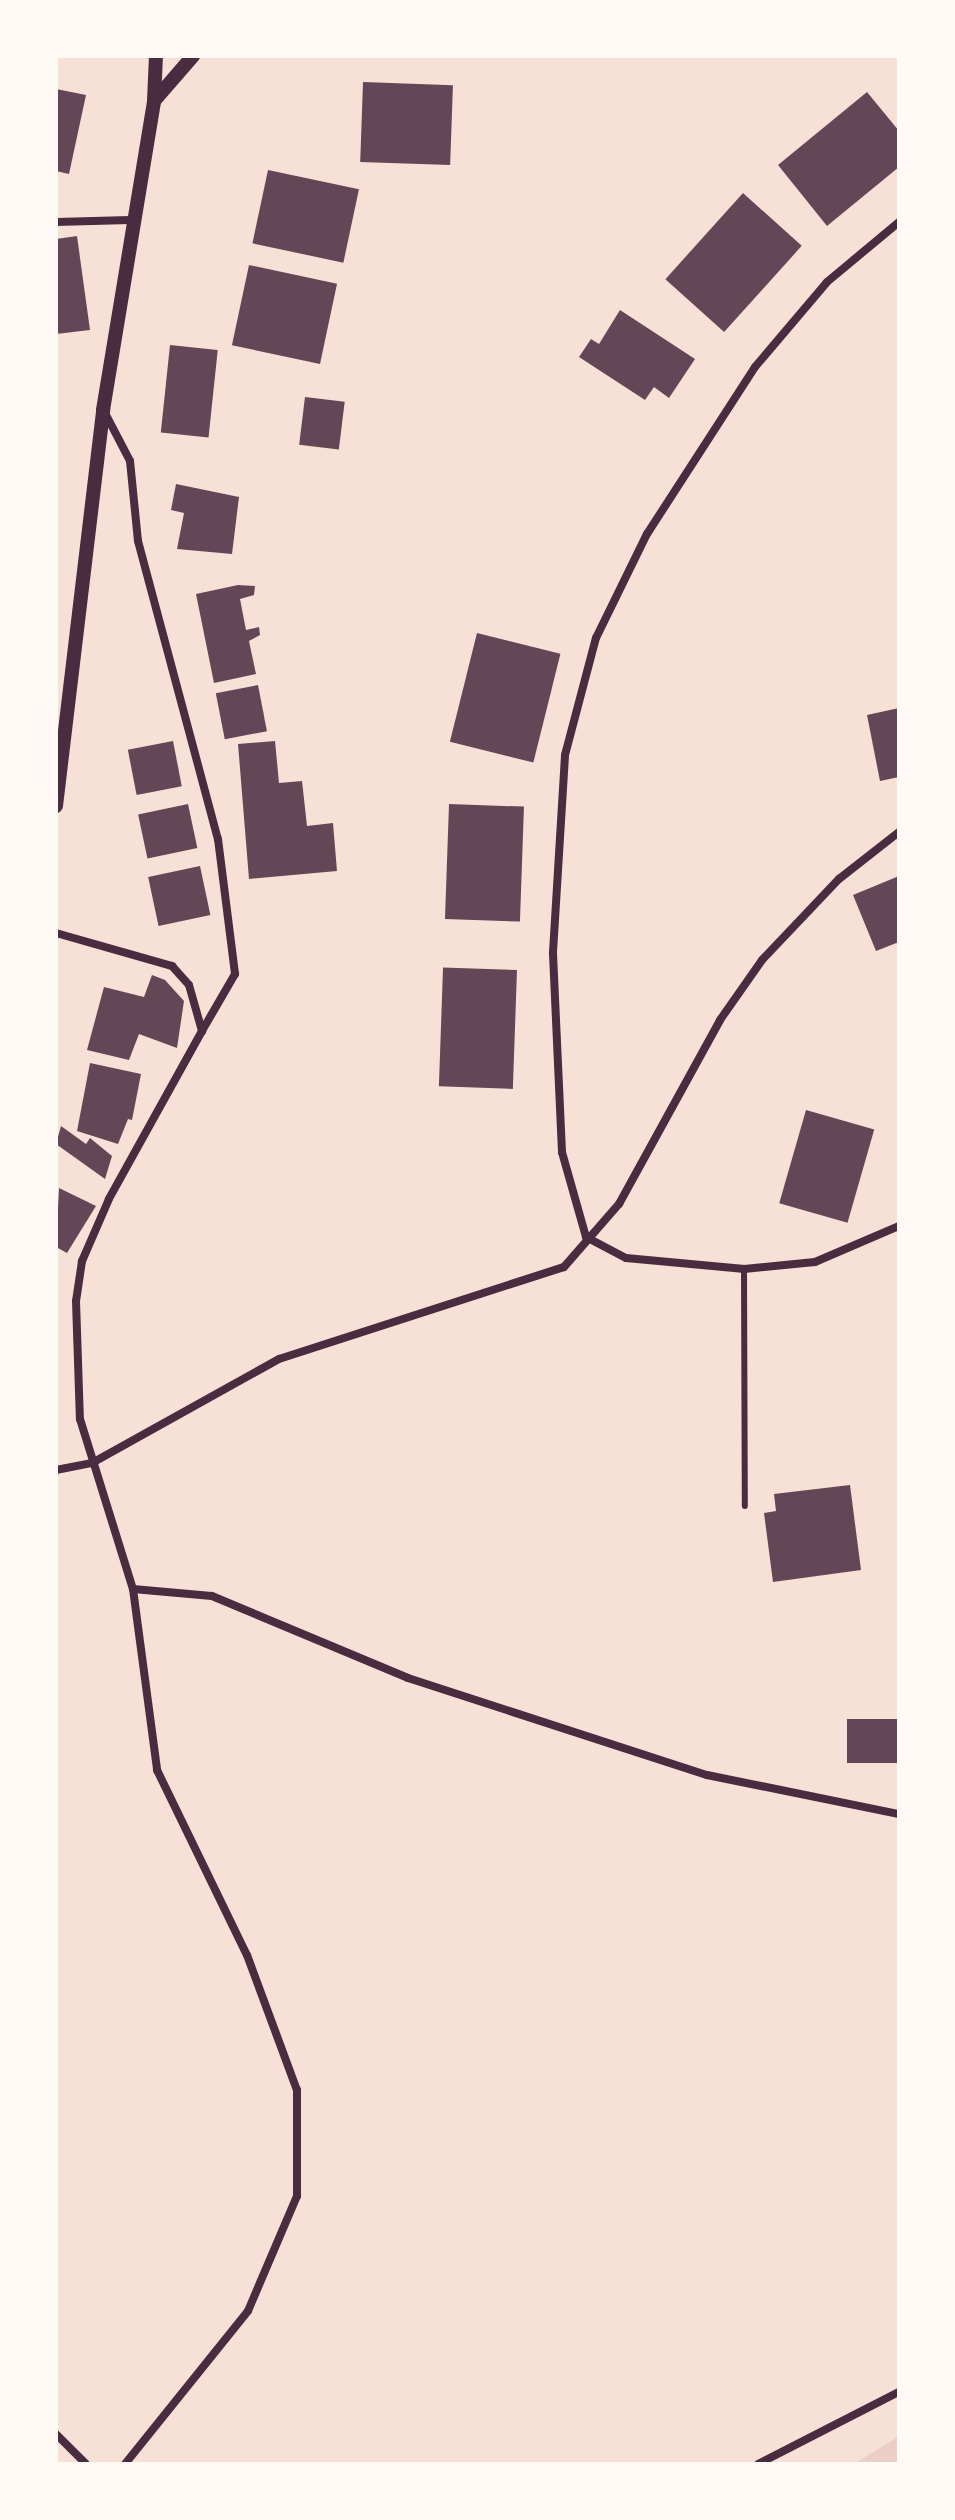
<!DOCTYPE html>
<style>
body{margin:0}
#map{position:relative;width:955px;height:2520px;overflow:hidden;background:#f7e1d7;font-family:Commissioner,sans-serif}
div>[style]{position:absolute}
.green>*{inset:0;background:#ebcfc5}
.building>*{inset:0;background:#644757;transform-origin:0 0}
.service>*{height:6px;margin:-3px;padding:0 3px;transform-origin:3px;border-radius:3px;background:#4a2c40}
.minor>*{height:8px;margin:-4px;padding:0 4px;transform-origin:4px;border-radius:4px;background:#4a2c40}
.tertiary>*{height:14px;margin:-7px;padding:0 7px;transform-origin:7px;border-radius:7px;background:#4a2c40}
span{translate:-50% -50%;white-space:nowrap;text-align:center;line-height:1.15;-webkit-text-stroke:7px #fffaf5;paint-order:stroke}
.frame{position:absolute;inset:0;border:58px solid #fffaf5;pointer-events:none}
</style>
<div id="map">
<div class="green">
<div style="clip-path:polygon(899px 2436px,899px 2464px,854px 2464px)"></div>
</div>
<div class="building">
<div style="left:363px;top:82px;width:90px;height:80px;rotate:2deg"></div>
<div style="clip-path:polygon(56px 89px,86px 95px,69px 174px,56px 171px)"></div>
<div style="clip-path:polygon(867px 92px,899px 131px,899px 167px,827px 226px,778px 165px)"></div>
<div style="left:268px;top:170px;width:93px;height:75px;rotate:12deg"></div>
<div style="left:743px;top:193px;width:79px;height:116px;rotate:42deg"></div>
<div style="clip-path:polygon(77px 236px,90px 330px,56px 334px,56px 239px)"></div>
<div style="left:249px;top:265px;width:90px;height:82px;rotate:12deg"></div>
<div style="clip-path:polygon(620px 310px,695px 359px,669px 398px,654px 387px,645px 400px,579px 357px,591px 339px,599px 344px)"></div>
<div style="left:170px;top:345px;width:48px;height:88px;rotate:6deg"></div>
<div style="left:305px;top:397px;width:40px;height:48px;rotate:7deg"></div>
<div style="clip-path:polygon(176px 484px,239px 497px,232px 554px,177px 549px,184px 513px,171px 510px)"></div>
<div style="clip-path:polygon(238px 585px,255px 586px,254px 595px,240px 599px,246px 630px,259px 627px,260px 635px,249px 641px,256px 674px,214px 683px,196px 594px)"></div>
<div style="left:477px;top:633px;width:86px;height:112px;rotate:14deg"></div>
<div style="left:258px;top:685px;width:47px;height:43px;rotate:79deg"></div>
<div style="clip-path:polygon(899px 708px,899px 777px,880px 781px,867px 715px)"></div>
<div style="left:173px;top:741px;width:46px;height:46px;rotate:79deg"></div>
<div style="clip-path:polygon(275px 741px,279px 783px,302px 781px,307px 826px,333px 823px,337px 871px,249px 879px,238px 744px)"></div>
<div style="left:188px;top:804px;width:45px;height:51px;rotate:78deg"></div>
<div style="left:449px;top:804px;width:75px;height:115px;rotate:2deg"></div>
<div style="left:200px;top:866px;width:50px;height:53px;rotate:78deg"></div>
<div style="clip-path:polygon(899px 876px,899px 942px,876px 951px,853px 895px)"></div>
<div style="left:517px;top:970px;width:119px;height:74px;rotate:92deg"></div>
<div style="clip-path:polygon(152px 975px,165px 980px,184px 1001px,177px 1048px,139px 1034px,129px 1060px,87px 1050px,104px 987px,144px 997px)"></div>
<div style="clip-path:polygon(90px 1063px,141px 1074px,132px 1120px,128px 1119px,118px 1144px,77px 1131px)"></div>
<div style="left:806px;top:1110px;width:71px;height:97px;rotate:16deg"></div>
<div style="clip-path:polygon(61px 1126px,86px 1144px,90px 1138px,112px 1156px,105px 1179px,56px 1144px)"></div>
<div style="clip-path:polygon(59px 1188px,96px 1206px,67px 1253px,56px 1247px)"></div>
<div style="clip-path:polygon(850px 1485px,861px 1570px,773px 1582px,764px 1513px,776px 1511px,774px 1494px)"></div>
<div style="left:899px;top:1719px;width:44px;height:52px;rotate:90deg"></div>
</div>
<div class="service">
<div style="left:744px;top:1269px;width:237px;rotate:89.8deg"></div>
</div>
<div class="minor">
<div style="left:56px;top:222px;width:74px;rotate:-1.5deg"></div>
<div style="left:104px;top:411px;width:56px;rotate:62.5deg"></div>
<div style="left:130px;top:461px;width:80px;rotate:84.3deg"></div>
<div style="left:138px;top:541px;width:309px;rotate:75deg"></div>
<div style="left:218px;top:839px;width:136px;rotate:82.8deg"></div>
<div style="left:235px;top:974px;width:66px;rotate:120.1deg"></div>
<div style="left:56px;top:933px;width:121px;rotate:15.9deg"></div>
<div style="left:172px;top:966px;width:25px;rotate:48deg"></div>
<div style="left:189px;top:985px;width:48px;rotate:74.2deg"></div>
<div style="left:202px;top:1031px;width:192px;rotate:119deg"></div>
<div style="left:109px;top:1199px;width:68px;rotate:113.5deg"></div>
<div style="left:82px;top:1261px;width:40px;rotate:98.5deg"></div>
<div style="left:76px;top:1301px;width:118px;rotate:88.1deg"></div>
<div style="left:80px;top:1419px;width:178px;rotate:72.7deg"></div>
<div style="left:133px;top:1589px;width:183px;rotate:82.4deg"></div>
<div style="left:157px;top:1770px;width:206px;rotate:64.1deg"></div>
<div style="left:247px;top:1955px;width:144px;rotate:69.7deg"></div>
<div style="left:297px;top:2090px;width:106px;rotate:90deg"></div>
<div style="left:297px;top:2196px;width:125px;rotate:113.1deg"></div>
<div style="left:248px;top:2311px;width:196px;rotate:128.8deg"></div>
<div style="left:586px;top:1237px;width:88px;rotate:-105.8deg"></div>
<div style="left:562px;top:1152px;width:200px;rotate:-92.6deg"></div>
<div style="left:553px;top:952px;width:197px;rotate:-86.5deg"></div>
<div style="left:565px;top:755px;width:121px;rotate:-75.2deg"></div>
<div style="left:596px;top:638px;width:116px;rotate:-63.9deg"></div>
<div style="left:647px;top:534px;width:199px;rotate:-57.1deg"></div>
<div style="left:755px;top:367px;width:111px;rotate:-49.7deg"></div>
<div style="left:827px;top:282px;width:94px;rotate:-39.8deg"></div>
<div style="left:586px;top:1237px;width:45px;rotate:27.7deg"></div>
<div style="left:626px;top:1258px;width:119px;rotate:5.3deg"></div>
<div style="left:744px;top:1269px;width:71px;rotate:-5.6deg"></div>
<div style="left:815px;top:1262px;width:91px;rotate:-23.2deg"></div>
<div style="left:56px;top:1470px;width:37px;rotate:-11deg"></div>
<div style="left:92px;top:1463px;width:214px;rotate:-29.1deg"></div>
<div style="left:279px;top:1359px;width:299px;rotate:-17.9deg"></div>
<div style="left:564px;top:1267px;width:84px;rotate:-48.9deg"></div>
<div style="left:619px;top:1204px;width:210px;rotate:-61.2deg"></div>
<div style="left:720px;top:1020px;width:73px;rotate:-55deg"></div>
<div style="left:762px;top:960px;width:112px;rotate:-46.5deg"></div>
<div style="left:839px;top:879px;width:76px;rotate:-38.1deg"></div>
<div style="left:133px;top:1589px;width:79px;rotate:5.1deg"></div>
<div style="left:212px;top:1596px;width:212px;rotate:22.7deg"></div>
<div style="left:408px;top:1678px;width:314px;rotate:18deg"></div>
<div style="left:707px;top:1775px;width:196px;rotate:11.5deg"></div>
<div style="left:56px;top:2434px;width:42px;rotate:45deg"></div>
<div style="left:758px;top:2464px;width:158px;rotate:-27.1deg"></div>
</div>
<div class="tertiary">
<div style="left:154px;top:101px;width:60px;rotate:-49.1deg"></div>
<div style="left:56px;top:806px;width:399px;rotate:-83.2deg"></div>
<div style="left:103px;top:410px;width:313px;rotate:-80.6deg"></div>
<div style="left:154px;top:101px;width:45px;rotate:-87.5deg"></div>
</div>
<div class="frame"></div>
</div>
